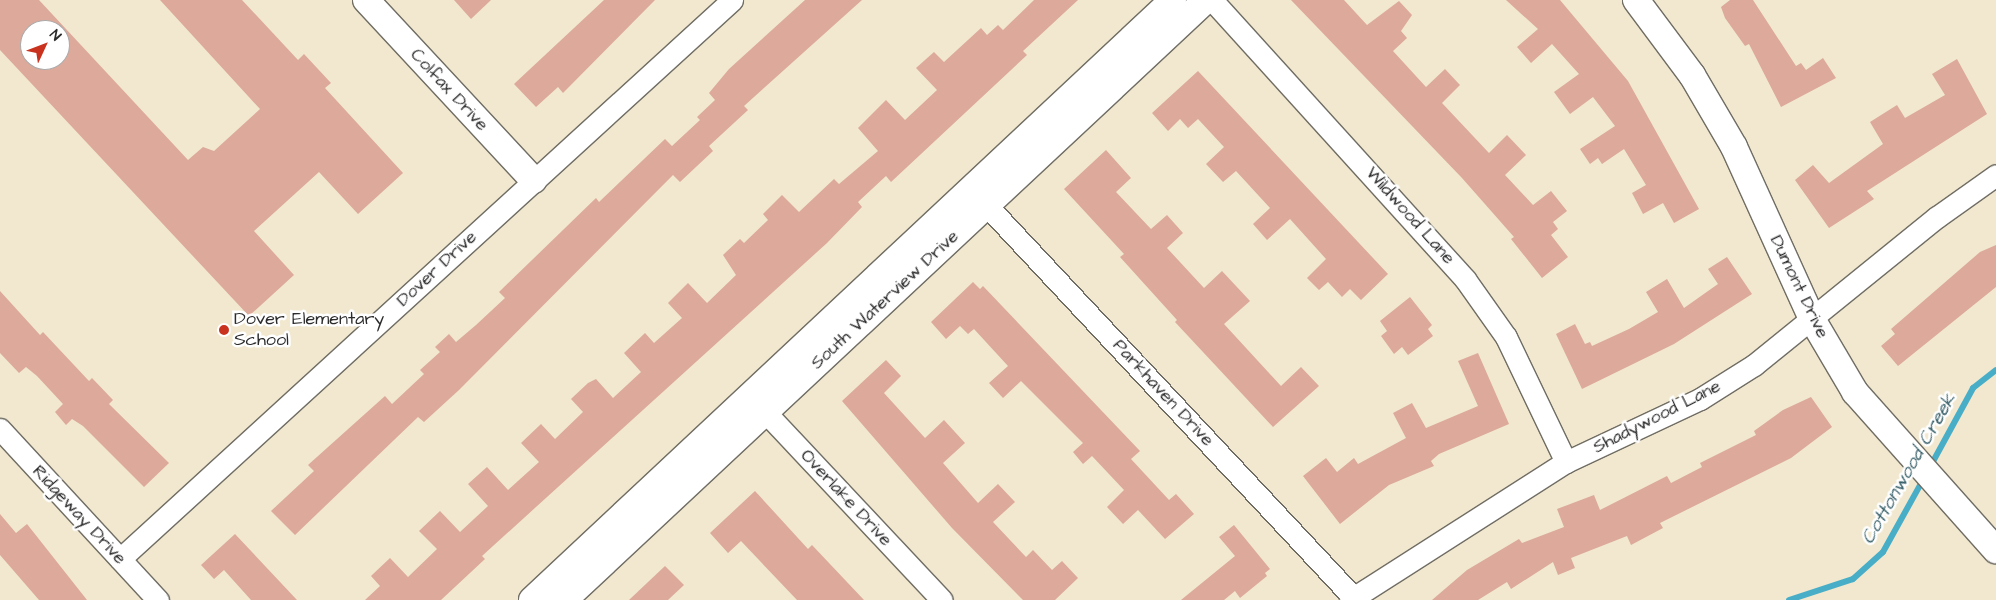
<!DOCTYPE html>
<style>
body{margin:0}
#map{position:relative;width:1996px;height:600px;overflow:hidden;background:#f1e8cf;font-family:"Architects Daughter",sans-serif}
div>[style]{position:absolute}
.stream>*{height:6px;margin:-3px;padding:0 3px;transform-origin:3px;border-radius:3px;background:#48aec7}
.building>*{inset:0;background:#dca99b}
.roads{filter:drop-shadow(1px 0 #706d64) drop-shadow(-1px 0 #706d64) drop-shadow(0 1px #706d64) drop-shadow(0 -1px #706d64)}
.minor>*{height:21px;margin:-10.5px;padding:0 10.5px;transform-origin:10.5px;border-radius:10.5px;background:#fff}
.tertiary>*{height:26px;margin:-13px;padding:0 13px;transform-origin:13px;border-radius:13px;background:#fff}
.dots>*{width:14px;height:14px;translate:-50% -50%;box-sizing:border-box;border:2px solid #fff;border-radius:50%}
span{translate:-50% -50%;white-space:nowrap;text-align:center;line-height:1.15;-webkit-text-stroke:5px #fff;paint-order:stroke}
.street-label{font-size:18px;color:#2b2b2b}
.poi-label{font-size:18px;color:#2b2b2b}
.left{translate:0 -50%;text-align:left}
.water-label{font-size:19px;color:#375f69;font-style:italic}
.north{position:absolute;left:20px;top:20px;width:50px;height:50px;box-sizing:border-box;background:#fff;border:1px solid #aaa;border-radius:50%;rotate:47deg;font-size:14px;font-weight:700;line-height:20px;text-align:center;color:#2b2b2b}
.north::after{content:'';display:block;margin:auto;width:18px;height:22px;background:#c8321e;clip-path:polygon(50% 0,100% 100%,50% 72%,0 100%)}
</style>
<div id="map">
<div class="stream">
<div style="left:1930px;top:467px;width:90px;rotate:-61.4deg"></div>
<div style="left:1973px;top:388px;width:29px;rotate:-38deg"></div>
<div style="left:1789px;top:600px;width:67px;rotate:-18.2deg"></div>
<div style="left:1853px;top:579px;width:40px;rotate:-42deg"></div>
<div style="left:1883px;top:552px;width:85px;rotate:-61deg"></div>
</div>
<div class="building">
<div style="clip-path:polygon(evenodd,0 0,39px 0,188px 160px,203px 147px,214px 151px,260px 109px,160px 0,242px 0,298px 60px,304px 54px,331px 83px,325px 88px,403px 173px,358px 214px,319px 172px,254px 231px,294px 275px,249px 316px,0 50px,0 0,30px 30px,60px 30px,60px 60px,30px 60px,30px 30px)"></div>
<div style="clip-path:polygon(454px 0,491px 0,471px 19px)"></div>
<div style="clip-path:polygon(604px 0,655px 0,563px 93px,558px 87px,536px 107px,514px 84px)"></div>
<div style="clip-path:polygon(805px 0,862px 0,744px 106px,748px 110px,709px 146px,713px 151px,680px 182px,673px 175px,459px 390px,424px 422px,418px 417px,295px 535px,271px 511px,314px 471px,308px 465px,385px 396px,392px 404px,424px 374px,420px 370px,440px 352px,435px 347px,449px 334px,456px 342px,476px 325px,505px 298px,499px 292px,596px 198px,599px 202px,665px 139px,672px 146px,700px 120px,697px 117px,715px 100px,709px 93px,729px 69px)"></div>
<div style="clip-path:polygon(1034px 0,1078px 0,1023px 51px,1027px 55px,891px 182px,886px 176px,858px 202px,862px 207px,827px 243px,482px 556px,485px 559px,441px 600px,365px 600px,380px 586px,371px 576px,390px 558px,408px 577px,437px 549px,419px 531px,440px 511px,460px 532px,488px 506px,468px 484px,487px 467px,508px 490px,539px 462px,521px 443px,541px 424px,555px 439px,583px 412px,571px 399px,588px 383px,596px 379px,613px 398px,641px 372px,624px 353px,645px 333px,654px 343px,682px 318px,668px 303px,688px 283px,707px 303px,736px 275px,723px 255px,740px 239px,744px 243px,768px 220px,763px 214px,782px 195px,799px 212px,834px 179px,839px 184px,878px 151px,858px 128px,886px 100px,905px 120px,937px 90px,916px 68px,934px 52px,944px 62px,981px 28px,987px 35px,998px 25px,1003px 30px)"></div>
<div style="clip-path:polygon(1291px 0,1344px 0,1367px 25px,1399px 1px,1412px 15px,1401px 31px,1407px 38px,1393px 51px,1426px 87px,1445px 69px,1460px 85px,1442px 103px,1489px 153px,1507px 135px,1526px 155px,1505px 175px,1533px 205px,1551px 191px,1567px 211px,1553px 222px,1558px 229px,1551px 235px,1568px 257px,1542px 278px,1511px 239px,1514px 237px,1462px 178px)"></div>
<div style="clip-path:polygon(1506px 0,1560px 0,1628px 81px,1699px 209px,1674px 223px,1663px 203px,1643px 214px,1632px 193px,1646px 185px,1624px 149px,1602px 164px,1598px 158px,1590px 164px,1580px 149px,1615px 126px,1593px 97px,1570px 114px,1554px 92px,1579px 74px,1552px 44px,1531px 63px,1517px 47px,1538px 29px)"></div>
<div style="clip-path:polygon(1730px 0,1753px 0,1796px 66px,1801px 63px,1806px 70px,1823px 58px,1836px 78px,1781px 107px,1749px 44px,1745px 46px,1725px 18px,1721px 7px)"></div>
<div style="clip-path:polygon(1957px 59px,1987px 114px,1867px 191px,1874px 199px,1829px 228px,1795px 180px,1813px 165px,1829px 183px,1883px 144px,1870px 122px,1897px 105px,1905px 118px,1945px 95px,1932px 74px)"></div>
<div style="clip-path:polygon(1198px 71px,1388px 274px,1361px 300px,1350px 289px,1342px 297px,1328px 282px,1319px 290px,1307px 278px,1326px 259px,1290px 219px,1267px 240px,1253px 224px,1270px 208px,1236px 171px,1223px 182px,1206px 164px,1224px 147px,1198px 119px,1188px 128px,1180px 119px,1168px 131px,1152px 113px)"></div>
<div style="clip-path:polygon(1106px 150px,1131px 178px,1116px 192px,1151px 229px,1167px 215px,1183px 233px,1167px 248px,1204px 288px,1222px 271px,1250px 301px,1224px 324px,1281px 386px,1301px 367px,1319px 386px,1273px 427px,1175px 322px,1177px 320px,1120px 257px,1124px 254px,1064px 189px)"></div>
<div style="clip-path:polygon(1996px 245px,1996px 287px,1898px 366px,1881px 346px,1895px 334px,1891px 329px,1980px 252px)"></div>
<div style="clip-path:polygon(1727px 257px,1752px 294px,1674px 344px,1582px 389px,1556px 334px,1575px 324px,1585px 344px,1590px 342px,1592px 346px,1629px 329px,1658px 312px,1646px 292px,1667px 279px,1684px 308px,1718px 284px,1708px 269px)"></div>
<div style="clip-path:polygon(973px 282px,980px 289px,983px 286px,1140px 451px,1131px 459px,1169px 500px,1176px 494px,1194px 514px,1165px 539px,1138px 510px,1123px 524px,1107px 507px,1124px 490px,1092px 456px,1083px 464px,1073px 452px,1083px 443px,1021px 381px,1003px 398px,989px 383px,1008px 366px,974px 329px,968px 334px,960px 326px,946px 339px,931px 322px)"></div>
<div style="clip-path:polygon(0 291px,40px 335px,43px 332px,89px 381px,92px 378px,113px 400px,109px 404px,169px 463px,144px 487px,83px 426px,72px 419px,66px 425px,55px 412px,63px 404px,37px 376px,26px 367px,19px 373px,0 353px)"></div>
<div style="clip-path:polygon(1410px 297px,1432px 325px,1428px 329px,1433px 336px,1408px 355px,1402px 347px,1394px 354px,1381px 336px,1387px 331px,1380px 321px)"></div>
<div style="clip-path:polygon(1478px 353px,1509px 424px,1439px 454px,1431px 461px,1434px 466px,1389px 485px,1340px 524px,1303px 476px,1326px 458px,1337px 472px,1354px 458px,1358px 464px,1406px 438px,1393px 413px,1412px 403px,1426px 428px,1478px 406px,1458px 361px)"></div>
<div style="clip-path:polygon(886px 360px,901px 376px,884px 393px,925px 438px,944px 420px,965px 443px,943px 463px,978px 503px,998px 484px,1015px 502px,993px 522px,1026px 557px,1033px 550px,1052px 570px,1062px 561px,1078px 578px,1055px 600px,1023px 600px,952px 528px,842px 401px)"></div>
<div style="clip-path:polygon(1811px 397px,1832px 427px,1791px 458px,1660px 523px,1663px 528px,1631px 545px,1627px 536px,1571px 558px,1575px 568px,1558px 575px,1553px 562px,1511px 589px,1507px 582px,1478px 600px,1432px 600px,1467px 570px,1519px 539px,1522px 543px,1564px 527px,1557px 509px,1594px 495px,1600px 510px,1667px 476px,1671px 483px,1702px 467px,1700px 463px,1756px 435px,1754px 431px,1783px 410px)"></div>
<div style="clip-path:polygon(755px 491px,808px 549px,812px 545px,864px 600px,797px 600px,741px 541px,728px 553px,710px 533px)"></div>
<div style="clip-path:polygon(0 514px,16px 533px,27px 524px,87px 600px,39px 600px,0 555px)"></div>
<div style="clip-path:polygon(1234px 525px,1270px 569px,1265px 573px,1267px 576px,1240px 598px,1235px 591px,1224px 600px,1181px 600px,1235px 556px,1219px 537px)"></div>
<div style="clip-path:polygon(235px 534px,297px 600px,251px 600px,224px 570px,214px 579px,201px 565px)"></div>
<div style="clip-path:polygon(665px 566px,684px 585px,668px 600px,629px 600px)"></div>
</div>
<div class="roads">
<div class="minor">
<div style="left:1212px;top:0;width:377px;rotate:47.8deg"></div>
<div style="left:1465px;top:279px;width:71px;rotate:54.7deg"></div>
<div style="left:1506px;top:337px;width:139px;rotate:64.4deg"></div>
<div style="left:976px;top:194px;width:552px;rotate:46.91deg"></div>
<div style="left:754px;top:400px;width:274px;rotate:46.8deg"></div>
<div style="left:0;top:429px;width:233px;rotate:47.3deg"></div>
<div style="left:120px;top:559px;width:829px;rotate:-42.41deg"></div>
<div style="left:1350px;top:600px;width:256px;rotate:-32.6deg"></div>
<div style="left:1566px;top:462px;width:148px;rotate:-25.2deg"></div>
<div style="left:1700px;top:399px;width:64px;rotate:-32.2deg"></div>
<div style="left:1754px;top:365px;width:235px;rotate:-39deg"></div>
<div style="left:1937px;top:217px;width:72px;rotate:-35.4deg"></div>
</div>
<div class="tertiary">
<div style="left:366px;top:0;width:246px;rotate:47.1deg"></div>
<div style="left:1636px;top:0;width:94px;rotate:53.3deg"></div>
<div style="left:1692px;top:75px;width:83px;rotate:59.7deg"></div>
<div style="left:1734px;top:147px;width:189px;rotate:65.6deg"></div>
<div style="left:1812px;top:319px;width:85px;rotate:59.5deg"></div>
<div style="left:1855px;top:392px;width:212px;rotate:48.3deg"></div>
<div style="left:532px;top:600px;width:878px;rotate:-43.11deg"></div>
<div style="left:564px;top:600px;width:879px;rotate:-43.06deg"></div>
</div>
</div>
<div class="dots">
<div style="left:224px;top:330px;background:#c8321e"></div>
</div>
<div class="street-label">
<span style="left:449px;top:90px;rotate:47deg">Colfax Drive</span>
<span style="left:1410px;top:216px;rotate:48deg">Wildwood Lane</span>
<span style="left:437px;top:269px;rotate:-43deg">Dover Drive</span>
<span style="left:1799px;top:287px;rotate:64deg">Dumont Drive</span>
<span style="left:885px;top:300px;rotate:-43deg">South Waterview Drive</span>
<span style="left:1163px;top:393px;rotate:47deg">Parkhaven Drive</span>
<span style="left:1657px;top:417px;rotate:-27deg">Shadywood Lane</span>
<span style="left:846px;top:498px;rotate:47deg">Overlake Drive</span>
<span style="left:79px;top:515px;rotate:47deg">Ridgeway Drive</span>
</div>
<div class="poi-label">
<span class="left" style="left:234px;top:330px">Dover Elementary<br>School</span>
</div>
<div class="water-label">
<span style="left:1909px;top:469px;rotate:-60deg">Cottonwood Creek</span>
</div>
<div class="north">N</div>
</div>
